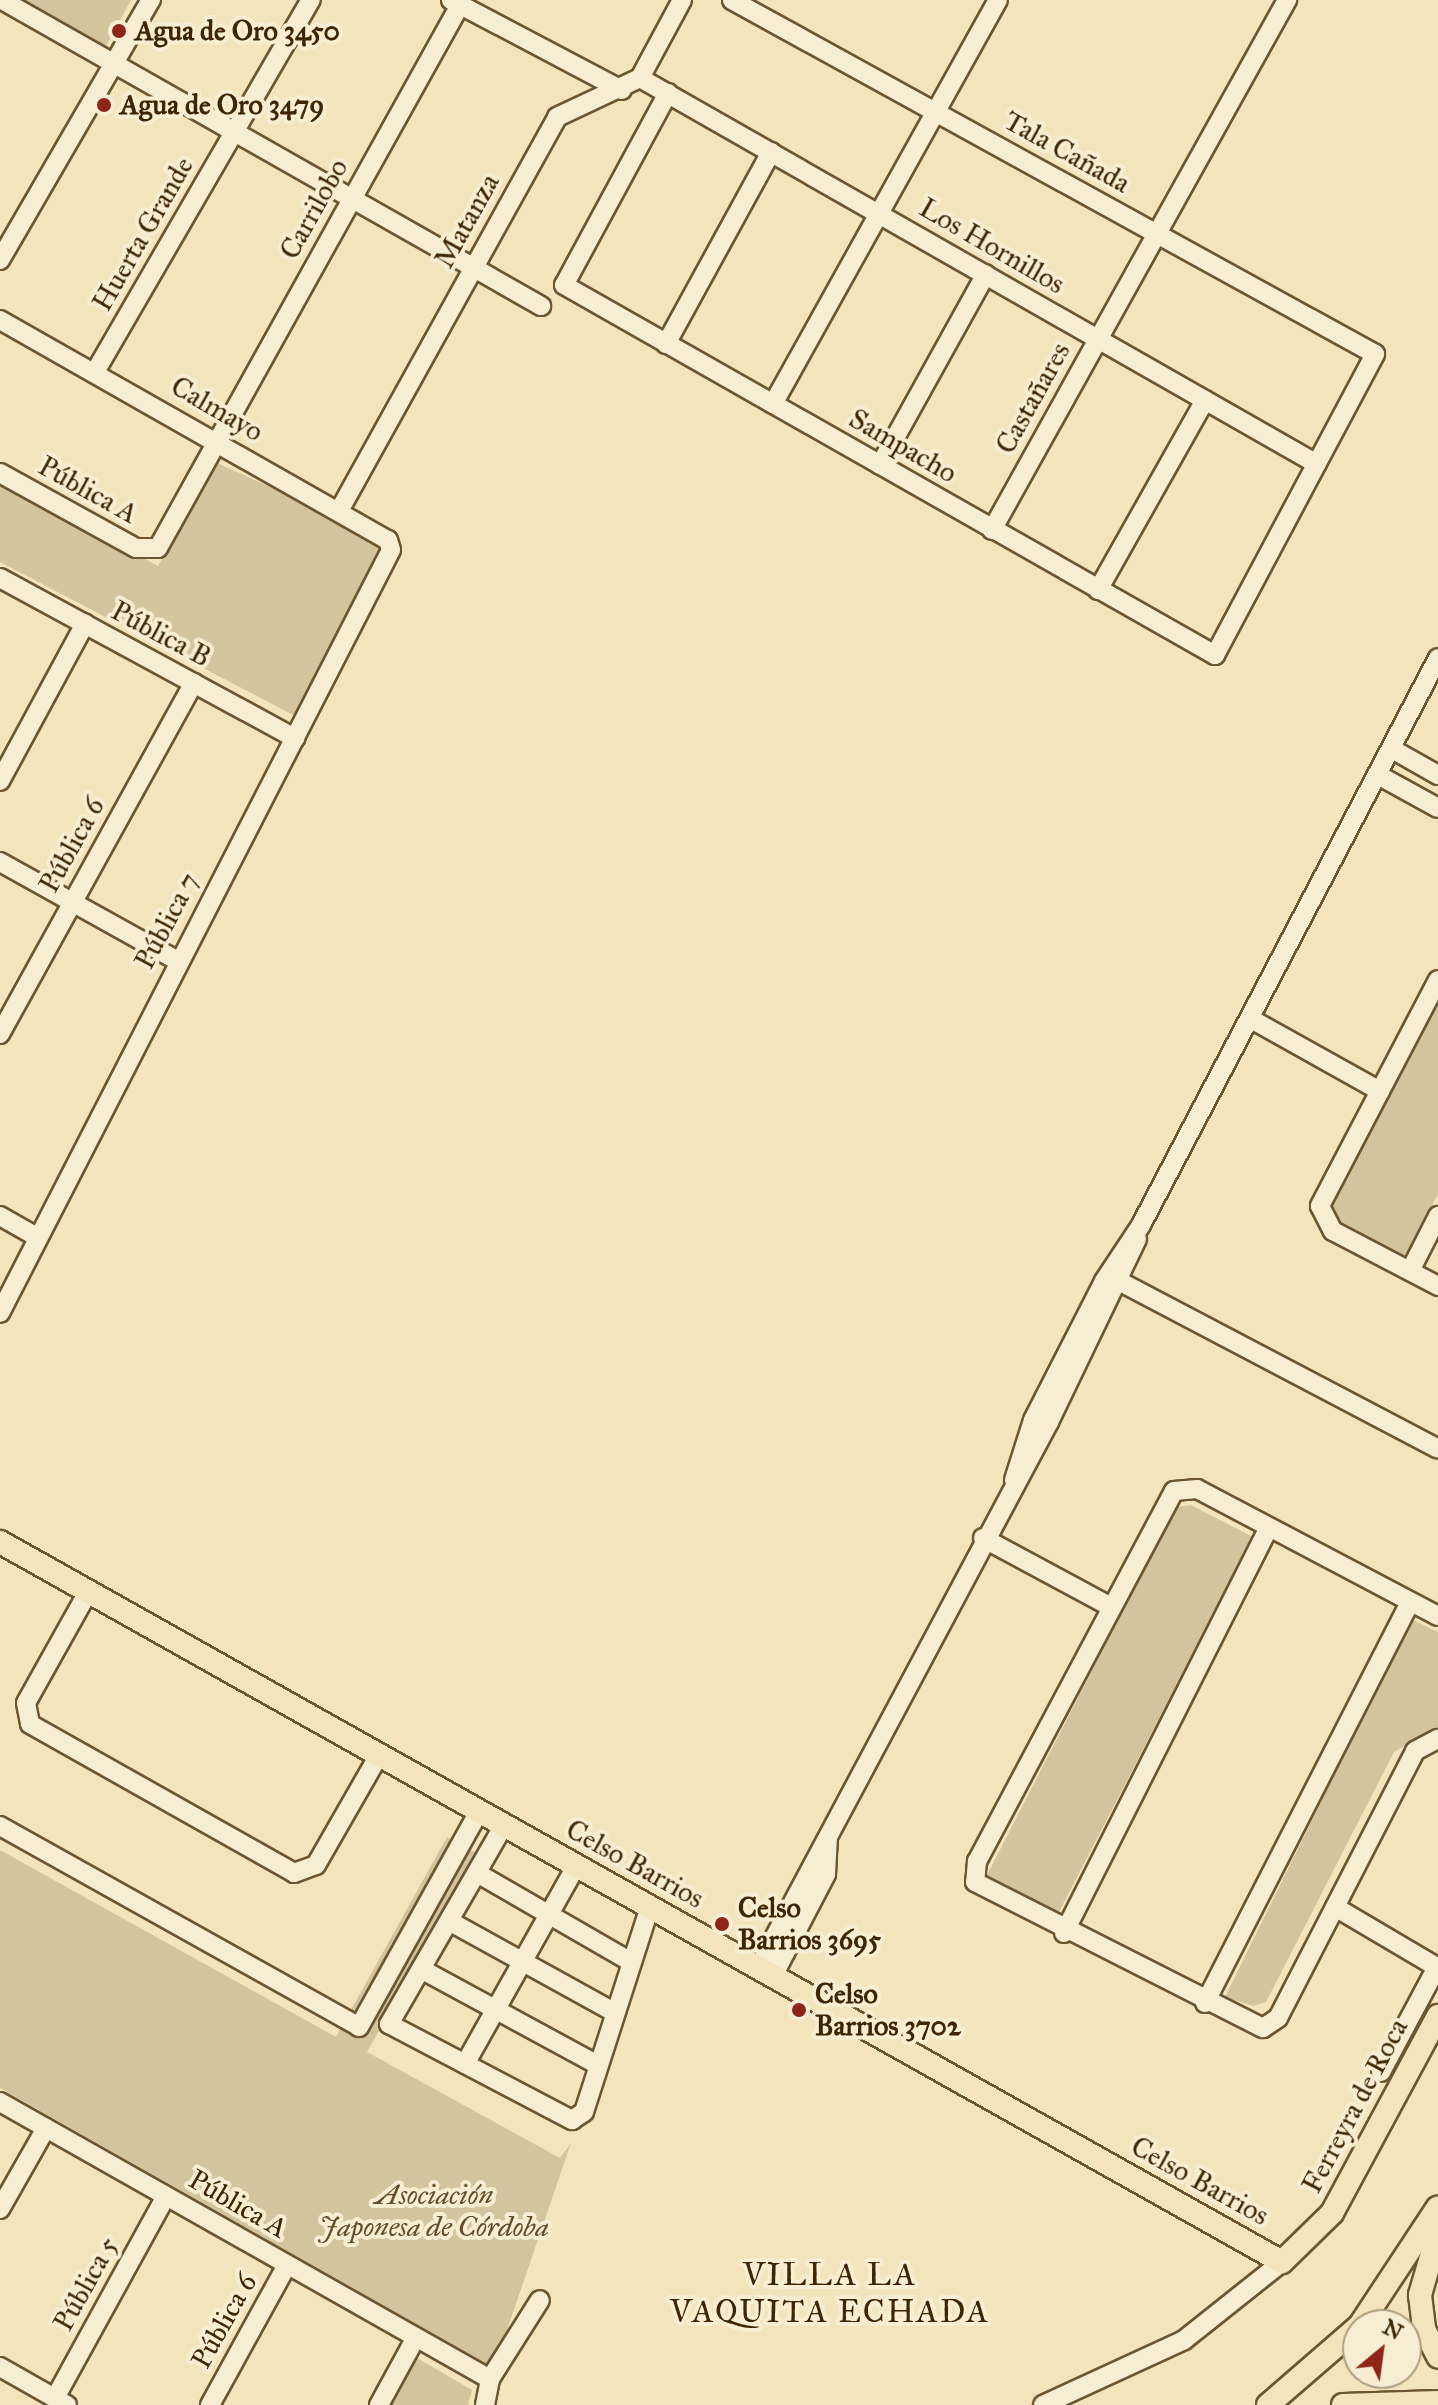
<!DOCTYPE html>
<meta charset="utf-8">
<style>
body{margin:0}
#map{position:relative;width:1438px;height:2405px;overflow:hidden;background:#f3e4bc;font-family:"IM FELL Great Primer",serif}
div>[style]{position:absolute}
.green>*{inset:0;background:#d4c49d}
.roads{filter:drop-shadow(2px 0 #6b5631) drop-shadow(-2px 0 #6b5631) drop-shadow(0 2px #6b5631) drop-shadow(0 -2px #6b5631)}
.minor>*{height:18px;margin:-9px;padding:0 9px;transform-origin:9px;border-radius:9px;background:#f7edd3}
.major>*{height:22px;margin:-11px;padding:0 11px;transform-origin:11px;border-radius:11px;background:#f3e4bc}
.dots>*{width:22px;height:22px;translate:-50% -50%;box-sizing:border-box;border:4px solid #f7edd3;border-radius:50%}
span{translate:-50% -50%;white-space:nowrap;text-align:center;line-height:1.15;-webkit-text-stroke:8px #f7edd3;paint-order:stroke}
.poi-label{font-size:28px;color:#3e2603;font-weight:700}
.left{translate:0 -50%;text-align:left}
.street-label{font-size:28px;color:#3e2603}
.park-label{font-size:28px;color:#644e2a;font-style:italic}
.quarter-label{font-size:32px;color:#3e2603;letter-spacing:2px}
.north{position:absolute;left:1342px;top:2309px;width:80px;height:80px;box-sizing:border-box;background:#f7edd3;border:2px solid #ad9d80;border-radius:50%;rotate:29deg;font-size:22px;font-weight:700;line-height:32px;text-align:center;color:#3e2603}
.north::after{content:'';display:block;margin:auto;width:28px;height:36px;background:#8f2418;clip-path:polygon(50% 0,100% 100%,50% 72%,0 100%)}
</style>
<div id="map">
<div class="green">
<div style="clip-path:polygon(21px 0,131px 0,105px 48px)"></div>
<div style="clip-path:polygon(215px 462px,388px 540px,297px 717px,0 562px,0 481px,158px 566px)"></div>
<div style="clip-path:polygon(1438px 1000px,1438px 1194px,1409px 1251px,1397px 1259px,1334px 1223px,1329px 1211px)"></div>
<div style="clip-path:polygon(1191px 1505px,1253px 1537px,1059px 1912px,987px 1875px,1176px 1507px)"></div>
<div style="clip-path:polygon(1411px 1619px,1438px 1632px,1438px 1727px,1394px 1752px,1266px 2002px,1253px 2006px,1225px 1997px)"></div>
<div style="clip-path:polygon(447px 1837px,478px 1854px,367px 2052px,560px 2158px,571px 2143px,494px 2368px,0 2088px,0 1850px,336px 2037px)"></div>
<div style="clip-path:polygon(412px 2355px,472px 2390px,468px 2405px,385px 2405px)"></div>
</div>
<div class="roads">
<div class="minor">
<div style="left:2px;top:0;width:620px;rotate:29.58deg"></div>
<div style="left:451px;top:0;width:193px;rotate:27.8deg"></div>
<div style="left:640px;top:78px;width:779px;rotate:29.69deg"></div>
<div style="left:668px;top:93px;width:218px;rotate:118.4deg"></div>
<div style="left:564px;top:285px;width:749px;rotate:29.61deg"></div>
<div style="left:1215px;top:655px;width:341px;rotate:-62deg"></div>
<div style="left:1375px;top:354px;width:734px;rotate:-151.17deg"></div>
<div style="left:0;top:260px;width:301px;rotate:-59.9deg"></div>
<div style="left:0;top:320px;width:446px;rotate:29.6deg"></div>
<div style="left:388px;top:540px;width:10px;rotate:73deg"></div>
<div style="left:391px;top:550px;width:857px;rotate:117.13deg"></div>
<div style="left:666px;top:344px;width:219px;rotate:-61.3deg"></div>
<div style="left:95px;top:372px;width:430px;rotate:-59.9deg"></div>
<div style="left:773px;top:404px;width:462px;rotate:-60.9deg"></div>
<div style="left:880px;top:465px;width:218px;rotate:-61deg"></div>
<div style="left:0;top:473px;width:155px;rotate:28.9deg"></div>
<div style="left:136px;top:548px;width:22px"></div>
<div style="left:158px;top:548px;width:621px;rotate:-60.92deg"></div>
<div style="left:339px;top:511px;width:450px;rotate:-61deg"></div>
<div style="left:557px;top:117px;width:92px;rotate:-25.2deg"></div>
<div style="left:640px;top:78px;width:89px;rotate:-61.7deg"></div>
<div style="left:992px;top:530px;width:607px;rotate:-60.9deg"></div>
<div style="left:0;top:578px;width:336px;rotate:28.5deg"></div>
<div style="left:1098px;top:590px;width:218px;rotate:-60.6deg"></div>
<div style="left:1392px;top:749px;width:53px;rotate:29.5deg"></div>
<div style="left:1378px;top:775px;width:68px;rotate:28.8deg"></div>
<div style="left:0;top:781px;width:179px;rotate:-61.6deg"></div>
<div style="left:0;top:862px;width:204px;rotate:29.1deg"></div>
<div style="left:1438px;top:980px;width:255px;rotate:117.6deg"></div>
<div style="left:1320px;top:1206px;width:28px;rotate:63deg"></div>
<div style="left:1333px;top:1231px;width:119px;rotate:27.6deg"></div>
<div style="left:1251px;top:1019px;width:148px;rotate:29.2deg"></div>
<div style="left:0;top:1034px;width:401px;rotate:-61.1deg"></div>
<div style="left:0;top:1216px;width:43px;rotate:29.6deg"></div>
<div style="left:1410px;top:1271px;width:62px;rotate:-63deg"></div>
<div style="left:1111px;top:1277px;width:369px;rotate:27.7deg"></div>
<div style="left:1014px;top:1480px;width:63px;rotate:-72.4deg"></div>
<div style="left:1033px;top:1420px;width:156px;rotate:-62.9deg"></div>
<div style="left:1104px;top:1281px;width:67px;rotate:-56.5deg"></div>
<div style="left:1141px;top:1225px;width:640px;rotate:-62.35deg"></div>
<div style="left:983px;top:1538px;width:145px;rotate:28.3deg"></div>
<div style="left:88px;top:1592px;width:127px;rotate:119.2deg"></div>
<div style="left:26px;top:1703px;width:21px;rotate:79deg"></div>
<div style="left:30px;top:1724px;width:303px;rotate:29.4deg"></div>
<div style="left:294px;top:1873px;width:23px;rotate:-20deg"></div>
<div style="left:316px;top:1865px;width:127px;rotate:-60.2deg"></div>
<div style="left:1438px;top:1616px;width:272px;rotate:-152.2deg"></div>
<div style="left:1197px;top:1489px;width:23px;rotate:175deg"></div>
<div style="left:1174px;top:1491px;width:419px;rotate:118deg"></div>
<div style="left:977px;top:1861px;width:21px;rotate:95deg"></div>
<div style="left:975px;top:1882px;width:323px;rotate:26.9deg"></div>
<div style="left:1263px;top:2028px;width:18px;rotate:-34deg"></div>
<div style="left:1278px;top:2018px;width:300px;rotate:-62.8deg"></div>
<div style="left:1415px;top:1751px;width:26px;rotate:-28deg"></div>
<div style="left:504px;top:1825px;width:230px;rotate:120deg"></div>
<div style="left:389px;top:2024px;width:207px;rotate:27.7deg"></div>
<div style="left:572px;top:2120px;width:14px;rotate:-34deg"></div>
<div style="left:584px;top:2112px;width:215px;rotate:-72.2deg"></div>
<div style="left:0;top:1826px;width:411px;rotate:29.2deg"></div>
<div style="left:359px;top:2027px;width:247px;rotate:-60.9deg"></div>
<div style="left:477px;top:1873px;width:178px;rotate:30deg"></div>
<div style="left:1335px;top:1907px;width:118px;rotate:30.5deg"></div>
<div style="left:1437px;top:1967px;width:119px;rotate:118.1deg"></div>
<div style="left:449px;top:1921px;width:188px;rotate:28.9deg"></div>
<div style="left:1064px;top:1933px;width:454px;rotate:-63.2deg"></div>
<div style="left:758px;top:1968px;width:619px;rotate:-61.94deg"></div>
<div style="left:1049px;top:1422px;width:203px;rotate:-64.3deg"></div>
<div style="left:421px;top:1969px;width:201px;rotate:28.5deg"></div>
<div style="left:773px;top:1976px;width:115px;rotate:-62.5deg"></div>
<div style="left:826px;top:1874px;width:34px;rotate:-87deg"></div>
<div style="left:1205px;top:2003px;width:450px;rotate:-62.9deg"></div>
<div style="left:465px;top:2064px;width:227px;rotate:-60.7deg"></div>
<div style="left:0;top:2102px;width:563px;rotate:29.48deg"></div>
<div style="left:0;top:2209px;width:93px;rotate:-60.4deg"></div>
<div style="left:0;top:2367px;width:77px;rotate:29.6deg"></div>
<div style="left:55px;top:2398px;width:230px;rotate:-61.2deg"></div>
<div style="left:210px;top:2405px;width:160px;rotate:-61.2deg"></div>
<div style="left:379px;top:2405px;width:77px;rotate:-61.4deg"></div>
<div style="left:485px;top:2405px;width:26px;rotate:-79deg"></div>
<div style="left:490px;top:2379px;width:93px;rotate:-57.7deg"></div>
<div style="left:1043px;top:2405px;width:155px;rotate:-24.7deg"></div>
<div style="left:1184px;top:2340px;width:125px;rotate:-38.5deg"></div>
</div>
<div class="major">
<div style="left:0;top:1542px;width:1470px;rotate:29.32deg"></div>
<div style="left:1282px;top:2262px;width:70px;rotate:-44.4deg"></div>
<div style="left:1332px;top:2213px;width:224px;rotate:-61.7deg"></div>
<div style="left:1438px;top:2233px;width:65px;rotate:106.2deg"></div>
<div style="left:1420px;top:2295px;width:34px;rotate:83deg"></div>
<div style="left:1424px;top:2329px;width:31px;rotate:63deg"></div>
<div style="left:1360px;top:2325px;width:141px;rotate:-56.5deg"></div>
<div style="left:1268px;top:2405px;width:119px;rotate:-40.9deg"></div>
<div style="left:1343px;top:2405px;width:95px;rotate:-1.8deg"></div>
</div>
</div>
<div class="dots">
<div style="left:119px;top:31px;background:#8f2418"></div>
<div style="left:104px;top:105px;background:#8f2418"></div>
<div style="left:722px;top:1924px;background:#8f2418"></div>
<div style="left:799px;top:2010px;background:#8f2418"></div>
</div>
<div class="poi-label">
<span class="left" style="left:135px;top:31px">Agua de Oro 3450</span>
<span class="left" style="left:120px;top:105px">Agua de Oro 3479</span>
<span class="left" style="left:738px;top:1924px">Celso<br>Barrios 3695</span>
<span class="left" style="left:815px;top:2010px">Celso<br>Barrios 3702</span>
</div>
<div class="street-label">
<span style="left:1067px;top:152px;rotate:29deg">Tala Cañada</span>
<span style="left:314px;top:209px;rotate:-61deg">Carrilobo</span>
<span style="left:467px;top:221px;rotate:-61deg">Matanza</span>
<span style="left:143px;top:234px;rotate:-60deg">Huerta Grande</span>
<span style="left:992px;top:246px;rotate:30deg">Los Hornillos</span>
<span style="left:1033px;top:398px;rotate:-61deg">Castañares</span>
<span style="left:217px;top:409px;rotate:30deg">Calmayo</span>
<span style="left:903px;top:446px;rotate:30deg">Sampacho</span>
<span style="left:88px;top:490px;rotate:29deg">Pública A</span>
<span style="left:161px;top:634px;rotate:28deg">Pública B</span>
<span style="left:72px;top:845px;rotate:-61deg">Pública 6</span>
<span style="left:167px;top:921px;rotate:-62deg">Pública 7</span>
<span style="left:635px;top:1864px;rotate:29deg">Celso Barrios</span>
<span style="left:1355px;top:2106px;rotate:-62deg">Ferreyra de Roca</span>
<span style="left:1200px;top:2181px;rotate:29deg">Celso Barrios</span>
<span style="left:238px;top:2204px;rotate:30deg">Pública A</span>
<span style="left:86px;top:2284px;rotate:-61deg">Pública 5</span>
<span style="left:224px;top:2321px;rotate:-61deg">Pública 6</span>
</div>
<div class="park-label">
<span style="left:434px;top:2211px">Asociación<br>Japonesa de Córdoba</span>
</div>
<div class="quarter-label">
<span style="left:830px;top:2294px">VILLA LA<br>VAQUITA ECHADA</span>
</div>
<div class="north">N</div>
</div>
